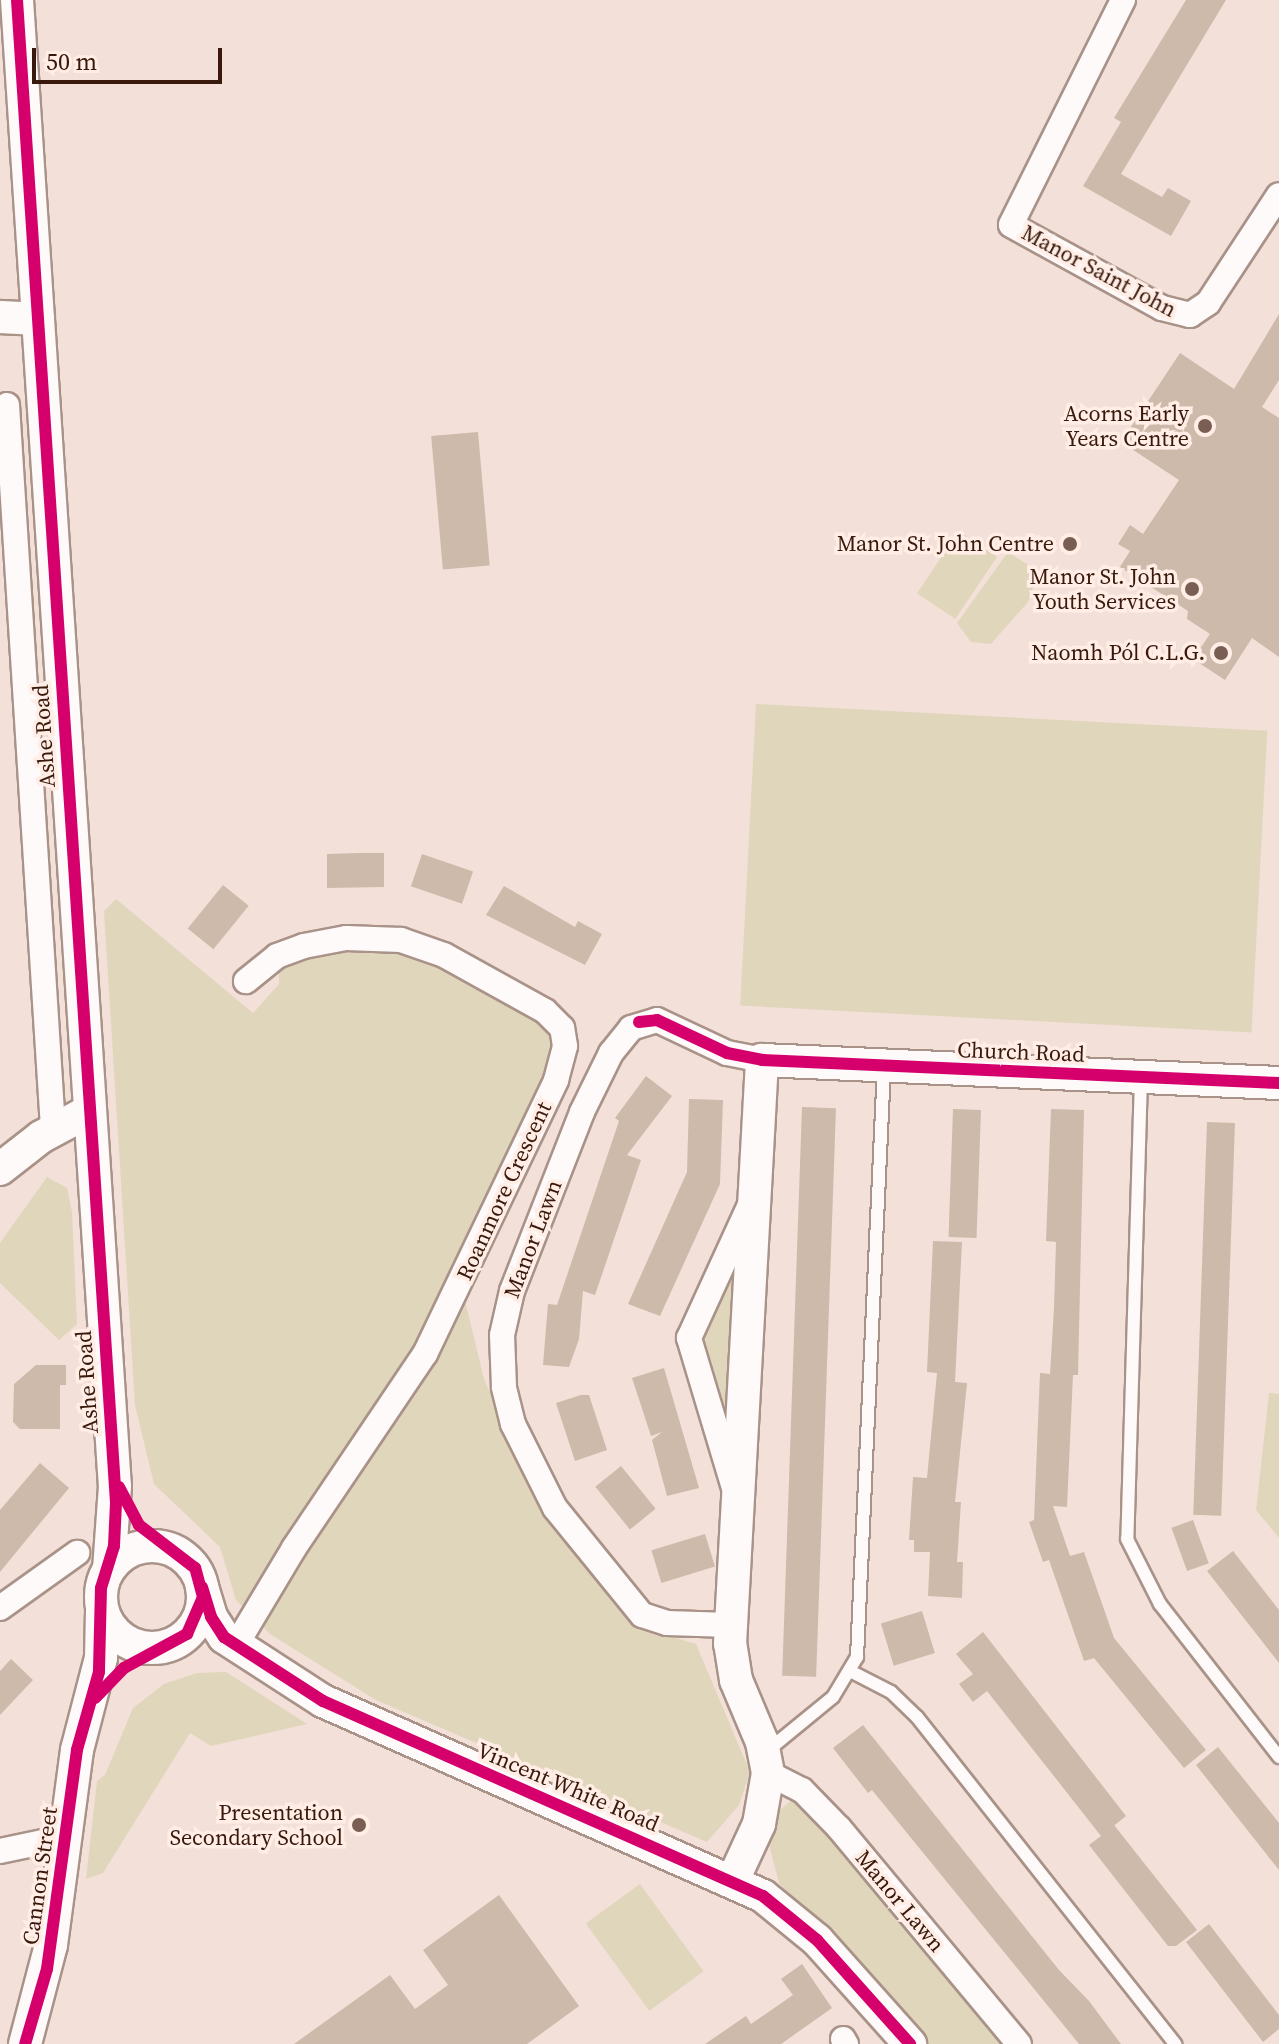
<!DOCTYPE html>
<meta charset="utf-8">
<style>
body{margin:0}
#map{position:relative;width:1279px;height:2044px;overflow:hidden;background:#f3e0d8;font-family:"Source Serif 4",serif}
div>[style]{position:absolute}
.green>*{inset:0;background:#e0d6bb;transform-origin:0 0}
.building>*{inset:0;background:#cebaaa;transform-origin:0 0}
.roads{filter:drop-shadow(2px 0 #a99288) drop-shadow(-2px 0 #a99288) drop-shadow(0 2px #a99288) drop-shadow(0 -2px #a99288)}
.lane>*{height:12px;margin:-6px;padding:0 6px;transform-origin:6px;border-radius:6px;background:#fdfaf9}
.street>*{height:24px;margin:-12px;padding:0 12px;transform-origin:12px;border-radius:12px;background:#fdfaf9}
.secondary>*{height:32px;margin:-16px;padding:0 16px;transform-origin:16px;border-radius:16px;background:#fdfaf9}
.secondary>.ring{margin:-16px;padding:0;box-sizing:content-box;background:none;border:32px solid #fdfaf9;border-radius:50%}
.cycleway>*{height:12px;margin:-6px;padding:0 6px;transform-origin:6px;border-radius:6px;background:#d6006c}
.dots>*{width:22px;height:22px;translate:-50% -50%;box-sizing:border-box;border:4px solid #ffede6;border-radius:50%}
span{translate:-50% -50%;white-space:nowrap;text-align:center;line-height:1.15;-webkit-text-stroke:7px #ffede6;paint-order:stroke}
.street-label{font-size:22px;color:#38190b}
.poi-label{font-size:22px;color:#38190b}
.right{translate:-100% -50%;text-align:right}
.scale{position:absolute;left:32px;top:48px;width:190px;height:36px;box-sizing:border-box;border:4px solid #38190b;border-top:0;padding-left:10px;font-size:24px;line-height:28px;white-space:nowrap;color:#38190b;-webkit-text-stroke:6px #ffede6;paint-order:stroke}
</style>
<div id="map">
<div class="green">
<div style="left:959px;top:531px;width:46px;height:75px;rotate:34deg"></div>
<div style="clip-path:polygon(1008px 552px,1039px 572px,1028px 602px,991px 644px,971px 642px,957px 623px)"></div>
<div style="left:756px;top:704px;width:512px;height:302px;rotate:3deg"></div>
<div style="clip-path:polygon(116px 899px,253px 1013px,279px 984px,279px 961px,348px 945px,435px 955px,546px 1027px,554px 1054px,457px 1268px,484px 1379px,541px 1508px,635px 1626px,696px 1644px,750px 1772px,739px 1805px,707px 1842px,376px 1700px,270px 1634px,236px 1600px,220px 1547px,154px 1484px,135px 1405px,104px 911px)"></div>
<div style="clip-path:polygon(47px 1177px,67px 1188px,72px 1212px,77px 1324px,59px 1340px,0 1283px,0 1243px)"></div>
<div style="clip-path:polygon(736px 1271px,728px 1428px,704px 1353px,706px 1332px)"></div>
<div style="clip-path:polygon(1269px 1393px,1279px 1394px,1279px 1538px,1256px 1510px)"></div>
<div style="clip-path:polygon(226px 1672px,307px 1724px,211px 1746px,190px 1733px,103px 1873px,86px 1879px,97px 1781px,105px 1775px,133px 1708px,164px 1684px,197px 1673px)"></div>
<div style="clip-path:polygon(792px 1800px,809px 1807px,1003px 2044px,923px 2044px,779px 1883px,769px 1845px,776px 1813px)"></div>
<div style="left:640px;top:1884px;width:108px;height:67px;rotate:54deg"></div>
</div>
<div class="building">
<div style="clip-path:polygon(1186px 0,1226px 0,1121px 174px,1162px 197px,1168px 188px,1191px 201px,1171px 236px,1083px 186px,1121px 122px,1114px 118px)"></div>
<div style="clip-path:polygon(1279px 314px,1279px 380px,1262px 407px,1279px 418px,1279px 657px,1252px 638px,1225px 680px,1193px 659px,1210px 634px,1187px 619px,1188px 611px,1120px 567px,1130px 551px,1118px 544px,1130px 525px,1143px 534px,1179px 480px,1121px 442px,1180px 353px,1234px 389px)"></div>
<div style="left:478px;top:432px;width:134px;height:47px;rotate:85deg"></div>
<div style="clip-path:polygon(358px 853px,384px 853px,384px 887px,327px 888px,327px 854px)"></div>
<div style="left:422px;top:854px;width:54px;height:34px;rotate:19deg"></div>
<div style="left:223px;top:885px;width:33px;height:56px;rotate:39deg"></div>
<div style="clip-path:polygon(504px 886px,575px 927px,578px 921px,602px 934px,585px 965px,486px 915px)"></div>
<div style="clip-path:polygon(646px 1076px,672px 1096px,627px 1155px,641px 1160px,595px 1295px,583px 1291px,579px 1339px,569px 1367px,543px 1365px,548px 1304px,557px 1305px,619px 1121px,615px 1118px)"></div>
<div style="clip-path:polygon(689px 1099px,723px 1100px,720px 1184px,660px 1316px,628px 1304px,687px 1172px)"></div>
<div style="left:802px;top:1107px;width:34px;height:569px;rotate:2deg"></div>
<div style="left:953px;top:1109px;width:28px;height:128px;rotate:2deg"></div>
<div style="clip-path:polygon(1051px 1109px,1084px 1110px,1078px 1375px,1073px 1375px,1067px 1507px,1053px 1506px,1070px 1556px,1084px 1552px,1114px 1638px,1206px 1750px,1184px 1768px,1094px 1658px,1084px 1661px,1049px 1560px,1043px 1562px,1029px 1522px,1034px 1520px,1040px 1373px,1050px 1374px,1054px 1308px,1056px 1242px,1046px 1241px)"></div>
<div style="left:1207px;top:1122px;width:28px;height:393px;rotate:2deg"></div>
<div style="clip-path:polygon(933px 1241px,962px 1242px,955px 1382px,967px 1383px,955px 1502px,961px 1502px,957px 1562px,963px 1562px,962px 1598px,928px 1596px,930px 1552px,914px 1552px,914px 1540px,909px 1540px,913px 1477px,927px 1478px,937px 1373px,927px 1372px)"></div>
<div style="clip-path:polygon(36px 1365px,66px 1365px,66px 1385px,60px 1385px,60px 1429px,20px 1429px,13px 1422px,14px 1384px)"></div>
<div style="clip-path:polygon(664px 1368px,699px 1488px,667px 1496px,652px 1440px,662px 1432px,651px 1436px,632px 1378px)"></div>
<div style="clip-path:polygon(581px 1395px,589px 1395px,607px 1450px,575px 1461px,556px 1403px)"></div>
<div style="clip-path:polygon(40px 1463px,69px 1488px,0 1572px,0 1510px)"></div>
<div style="left:621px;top:1466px;width:55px;height:33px;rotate:51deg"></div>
<div style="left:1193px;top:1520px;width:46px;height:23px;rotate:70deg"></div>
<div style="left:705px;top:1534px;width:34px;height:56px;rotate:73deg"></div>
<div style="clip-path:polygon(1233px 1551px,1279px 1610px,1279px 1663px,1207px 1571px)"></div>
<div style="left:922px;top:1611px;width:44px;height:43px;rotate:73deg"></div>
<div style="clip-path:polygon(983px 1632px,1126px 1816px,1111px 1828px,1114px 1825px,1197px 1930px,1176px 1946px,1168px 1946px,1089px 1845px,1101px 1836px,987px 1691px,973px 1702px,959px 1684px,973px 1674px,956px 1654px)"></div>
<div style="clip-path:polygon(11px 1659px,33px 1680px,0 1715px,0 1671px)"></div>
<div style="clip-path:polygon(863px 1725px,1059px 1970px,1089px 2001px,1121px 2044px,1079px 2044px,872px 1790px,868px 1793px,833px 1748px)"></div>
<div style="clip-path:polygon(1218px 1747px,1279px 1823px,1279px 1870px,1196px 1765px)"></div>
<div style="clip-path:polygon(499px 1895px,579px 2006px,527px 2044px,294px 2044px,390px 1975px,415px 2009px,448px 1985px,423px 1950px)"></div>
<div style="clip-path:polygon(1209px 1924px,1279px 2015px,1279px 2029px,1263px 2042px,1186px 1942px)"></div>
<div style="clip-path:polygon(802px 1964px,832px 2008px,781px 2044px,705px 2044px,746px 2016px,751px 2024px,793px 1995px,781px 1979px)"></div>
</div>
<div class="roads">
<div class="lane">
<div style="left:1141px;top:1078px;width:461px;rotate:91.7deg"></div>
<div style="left:1127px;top:1539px;width:73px;rotate:63.1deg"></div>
<div style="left:1160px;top:1604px;width:194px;rotate:52.1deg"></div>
<div style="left:852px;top:1672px;width:44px;rotate:27.1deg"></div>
<div style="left:891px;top:1692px;width:36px;rotate:44deg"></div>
<div style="left:917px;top:1717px;width:417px;rotate:51.7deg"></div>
<div style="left:767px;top:1751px;width:85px;rotate:-39.3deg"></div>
<div style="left:833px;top:1697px;width:47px;rotate:-59deg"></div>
<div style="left:857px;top:1657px;width:592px;rotate:-87.38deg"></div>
</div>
<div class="street">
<div style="left:1123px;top:0;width:251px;rotate:116.5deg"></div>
<div style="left:1011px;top:225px;width:172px;rotate:28.8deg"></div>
<div style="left:1162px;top:308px;width:29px;rotate:14deg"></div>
<div style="left:1190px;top:315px;width:22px;rotate:-34deg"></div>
<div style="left:1208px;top:303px;width:129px;rotate:-56.7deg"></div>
<div style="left:7px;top:405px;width:725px;rotate:86.36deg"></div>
<div style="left:734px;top:1488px;width:157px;rotate:-106.7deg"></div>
<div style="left:689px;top:1338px;width:146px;rotate:-65.4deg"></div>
<div style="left:0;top:1608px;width:95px;rotate:-35.5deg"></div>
<div style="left:730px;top:1625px;width:63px;rotate:-178.2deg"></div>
<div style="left:667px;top:1623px;width:26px;rotate:-162deg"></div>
<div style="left:642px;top:1615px;width:138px;rotate:-129.1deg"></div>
<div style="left:555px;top:1508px;width:94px;rotate:-116.6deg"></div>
<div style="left:513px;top:1424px;width:38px;rotate:-104deg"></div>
<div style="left:504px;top:1387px;width:52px;rotate:-92.2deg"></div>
<div style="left:502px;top:1335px;width:45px;rotate:-77.2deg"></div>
<div style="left:512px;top:1291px;width:192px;rotate:-68.6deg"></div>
<div style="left:582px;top:1112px;width:66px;rotate:-63.8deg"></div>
<div style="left:611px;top:1053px;width:32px;rotate:-51deg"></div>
<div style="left:631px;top:1028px;width:27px;rotate:-17deg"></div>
<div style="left:657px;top:1020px;width:77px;rotate:25.2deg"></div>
<div style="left:727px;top:1053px;width:36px;rotate:11deg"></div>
<div style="left:236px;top:1645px;width:113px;rotate:-59.1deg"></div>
<div style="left:294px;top:1548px;width:234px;rotate:-56deg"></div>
<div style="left:425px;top:1354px;width:304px;rotate:-64.4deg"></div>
<div style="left:556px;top:1080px;width:35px;rotate:-75deg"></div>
<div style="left:565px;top:1046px;width:18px;rotate:-99deg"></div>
<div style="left:562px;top:1028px;width:24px;rotate:-135deg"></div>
<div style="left:545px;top:1011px;width:115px;rotate:-151deg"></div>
<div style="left:444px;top:955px;width:46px;rotate:-160.8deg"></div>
<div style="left:401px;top:940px;width:55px;rotate:-177.9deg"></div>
<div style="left:346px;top:938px;width:43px;rotate:169.2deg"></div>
<div style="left:304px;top:946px;width:29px;rotate:160deg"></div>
<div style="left:277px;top:956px;width:40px;rotate:141deg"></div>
<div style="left:768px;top:1773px;width:38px;rotate:27deg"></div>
<div style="left:802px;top:1790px;width:53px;rotate:45.8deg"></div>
<div style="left:839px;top:1828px;width:281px;rotate:50.2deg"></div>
<div style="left:0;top:1851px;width:68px;rotate:-11.8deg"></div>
<div style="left:843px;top:2039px;width:6px;rotate:59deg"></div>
</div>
<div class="secondary">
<div style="left:17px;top:0;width:1489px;rotate:86.23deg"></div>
<div style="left:115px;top:1486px;width:83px;rotate:94.1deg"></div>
<div style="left:0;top:317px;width:38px;rotate:3deg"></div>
<div style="left:0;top:1169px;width:52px;rotate:-38deg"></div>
<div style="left:41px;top:1137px;width:55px;rotate:-28.4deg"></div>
<div class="ring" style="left:101px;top:1546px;width:70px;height:70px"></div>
<div style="left:202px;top:1587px;width:31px;rotate:73deg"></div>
<div style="left:211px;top:1617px;width:24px;rotate:57deg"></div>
<div style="left:224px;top:1637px;width:118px;rotate:32.9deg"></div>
<div style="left:323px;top:1701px;width:481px;rotate:23.9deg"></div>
<div style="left:763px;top:1896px;width:70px;rotate:39.2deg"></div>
<div style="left:817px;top:1940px;width:140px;rotate:48.2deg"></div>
<div style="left:733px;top:1880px;width:62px;rotate:-65.1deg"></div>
<div style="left:759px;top:1824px;width:52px;rotate:-80deg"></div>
<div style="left:768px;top:1773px;width:32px;rotate:-101deg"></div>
<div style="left:762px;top:1742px;width:67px;rotate:-112.8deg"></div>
<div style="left:736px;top:1680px;width:36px;rotate:-99deg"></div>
<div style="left:730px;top:1644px;width:585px;rotate:-86.86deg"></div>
<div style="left:762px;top:1060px;width:518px;rotate:2.55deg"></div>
<div style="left:25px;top:2044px;width:102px;rotate:-75.3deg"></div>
<div style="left:51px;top:1945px;width:197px;rotate:-82.4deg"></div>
<div style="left:77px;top:1750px;width:95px;rotate:-75.4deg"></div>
<div style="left:101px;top:1658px;width:48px;rotate:-88.8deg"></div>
</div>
</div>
<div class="cycleway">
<div style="left:17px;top:0;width:1506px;rotate:86.23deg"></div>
<div style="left:116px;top:1503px;width:43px;rotate:92.7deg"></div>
<div style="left:114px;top:1546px;width:44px;rotate:107.2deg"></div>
<div style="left:101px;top:1588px;width:84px;rotate:91.4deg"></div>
<div style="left:99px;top:1672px;width:81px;rotate:105.8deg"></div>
<div style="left:77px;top:1750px;width:221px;rotate:97.8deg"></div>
<div style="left:47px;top:1969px;width:78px;rotate:106.3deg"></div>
<div style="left:639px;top:1022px;width:18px;rotate:-6deg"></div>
<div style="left:657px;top:1020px;width:77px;rotate:25.2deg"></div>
<div style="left:727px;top:1053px;width:36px;rotate:11deg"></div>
<div style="left:762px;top:1060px;width:518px;rotate:2.55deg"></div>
<div style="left:202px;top:1587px;width:31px;rotate:73deg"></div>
<div style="left:211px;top:1617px;width:24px;rotate:57deg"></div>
<div style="left:224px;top:1637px;width:118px;rotate:32.9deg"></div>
<div style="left:323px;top:1701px;width:481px;rotate:23.9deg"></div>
<div style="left:763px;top:1896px;width:70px;rotate:39.2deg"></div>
<div style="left:817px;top:1940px;width:140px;rotate:48.2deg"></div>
<div style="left:95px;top:1698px;width:42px;rotate:-46deg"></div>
<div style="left:124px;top:1668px;width:72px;rotate:-28.4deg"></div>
<div style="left:187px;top:1634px;width:40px;rotate:-66.6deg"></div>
<div style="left:203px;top:1597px;width:30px;rotate:-105deg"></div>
<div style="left:195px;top:1568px;width:71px;rotate:-142.5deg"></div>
<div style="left:139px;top:1525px;width:43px;rotate:-117.8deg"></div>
</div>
<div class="dots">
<div style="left:1205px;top:426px;background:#795f53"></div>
<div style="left:1070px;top:544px;background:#795f53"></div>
<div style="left:1192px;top:589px;background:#795f53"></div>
<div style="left:1221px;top:653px;background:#795f53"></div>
<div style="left:359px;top:1825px;background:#795f53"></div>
</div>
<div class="street-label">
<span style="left:1099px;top:271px;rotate:28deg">Manor Saint John</span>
<span style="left:44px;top:736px;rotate:-94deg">Ashe Road</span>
<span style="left:1021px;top:1052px;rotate:2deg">Church Road</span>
<span style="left:504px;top:1191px;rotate:-65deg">Roanmore Crescent</span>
<span style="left:533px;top:1239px;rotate:-69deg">Manor Lawn</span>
<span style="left:87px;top:1382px;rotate:-94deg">Ashe Road</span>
<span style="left:568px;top:1787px;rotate:23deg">Vincent White Road</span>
<span style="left:40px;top:1876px;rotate:-82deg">Cannon Street</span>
<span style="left:900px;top:1901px;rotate:50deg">Manor Lawn</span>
</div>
<div class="poi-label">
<span class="right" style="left:1189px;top:426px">Acorns Early<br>Years Centre</span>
<span class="right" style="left:1054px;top:544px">Manor St. John Centre</span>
<span class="right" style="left:1176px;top:589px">Manor St. John<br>Youth Services</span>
<span class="right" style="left:1205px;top:653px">Naomh Pól C.L.G.</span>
<span class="right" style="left:343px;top:1825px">Presentation<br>Secondary School</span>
</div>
<div class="scale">50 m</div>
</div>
